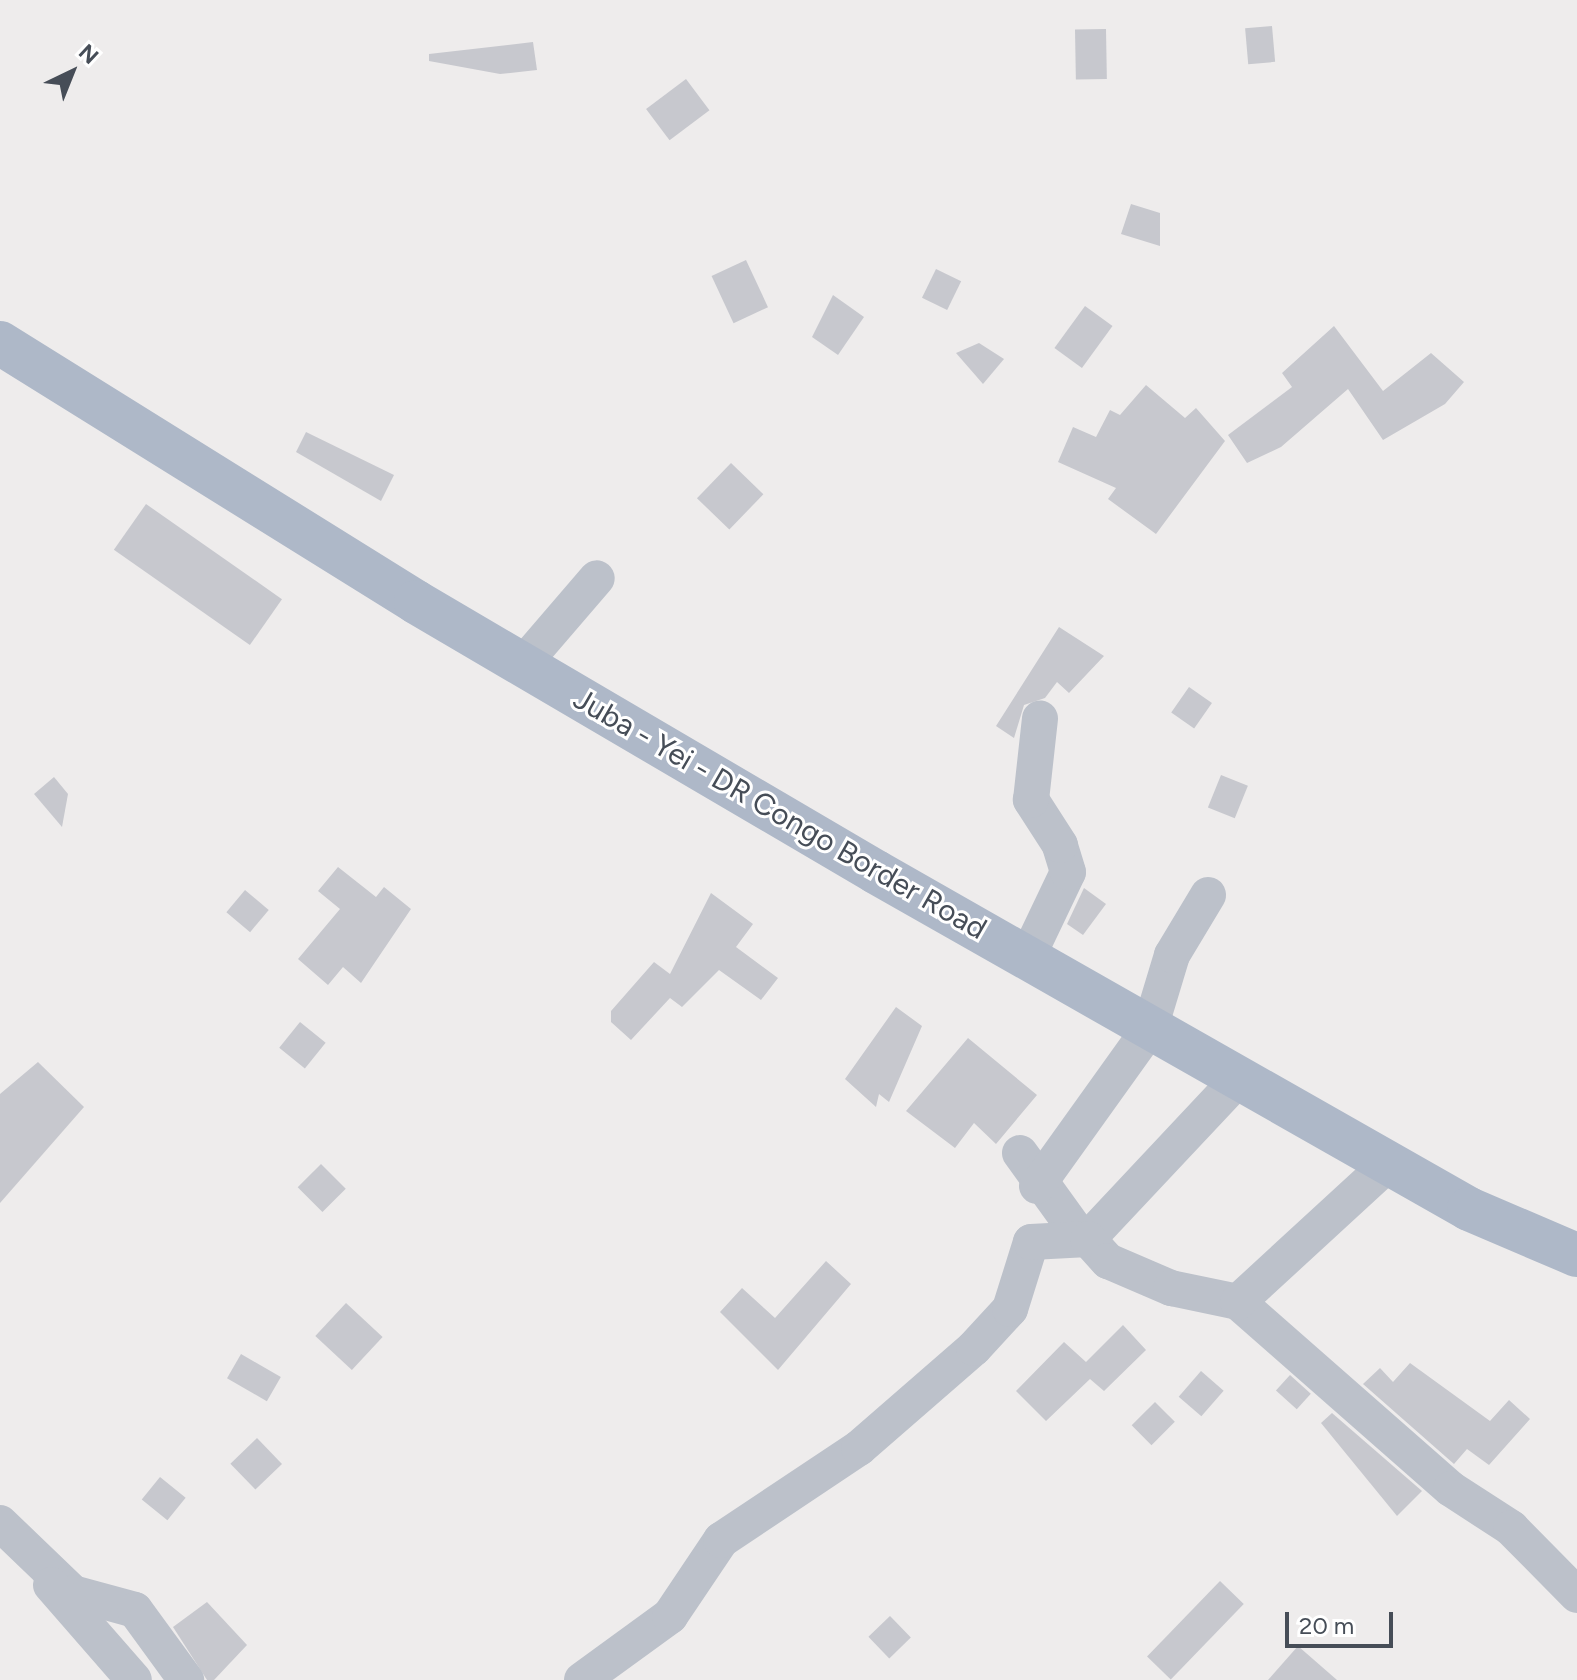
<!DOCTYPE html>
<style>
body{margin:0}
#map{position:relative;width:1577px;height:1680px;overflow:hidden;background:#eeecec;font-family:Figtree,sans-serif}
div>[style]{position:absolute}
.building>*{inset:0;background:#c7c8ce;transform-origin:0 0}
.street>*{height:36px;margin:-18px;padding:0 18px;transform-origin:18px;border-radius:18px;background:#bcc1ca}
.primary>*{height:44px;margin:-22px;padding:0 22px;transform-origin:22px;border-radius:22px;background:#aeb8c8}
span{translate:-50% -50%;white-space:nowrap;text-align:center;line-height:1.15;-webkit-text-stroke:6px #fff;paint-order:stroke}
.street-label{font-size:30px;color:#464d57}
.north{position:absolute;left:32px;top:32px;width:80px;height:80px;-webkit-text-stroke:6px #fff;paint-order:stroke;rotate:43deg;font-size:22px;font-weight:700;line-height:32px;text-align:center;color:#464d57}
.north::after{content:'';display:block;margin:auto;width:28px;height:36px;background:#464d57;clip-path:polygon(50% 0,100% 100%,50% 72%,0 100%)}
.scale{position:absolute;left:1285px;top:1612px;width:108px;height:36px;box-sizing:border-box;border:4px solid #464d57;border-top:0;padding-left:10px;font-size:24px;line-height:28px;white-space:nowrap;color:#464d57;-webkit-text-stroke:6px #fff;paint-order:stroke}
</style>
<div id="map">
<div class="building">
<div style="left:1272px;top:26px;width:36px;height:27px;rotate:85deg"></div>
<div style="left:1106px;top:29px;width:50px;height:31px;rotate:89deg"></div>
<div style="clip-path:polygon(533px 42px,537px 70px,500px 74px,429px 61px,429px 54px)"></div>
<div style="left:686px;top:79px;width:39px;height:50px;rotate:53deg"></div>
<div style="clip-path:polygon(1131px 204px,1160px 213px,1160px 246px,1121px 234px)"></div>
<div style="left:746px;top:260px;width:52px;height:38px;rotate:65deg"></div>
<div style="left:936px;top:269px;width:28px;height:32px;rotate:26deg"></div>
<div style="clip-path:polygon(833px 295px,864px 317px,838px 355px,812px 337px)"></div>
<div style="left:1085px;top:306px;width:34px;height:52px;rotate:36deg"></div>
<div style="clip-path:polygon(1334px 326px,1383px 391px,1431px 353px,1464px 382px,1445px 404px,1383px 440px,1348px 389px,1281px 447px,1247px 463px,1228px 435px,1292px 387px,1282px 373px)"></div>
<div style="clip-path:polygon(979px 343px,1004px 359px,983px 384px,956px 353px)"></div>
<div style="clip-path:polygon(1146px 385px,1185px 418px,1196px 408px,1225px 441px,1156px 534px,1108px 499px,1116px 488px,1058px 462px,1073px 427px,1096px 437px,1110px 410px,1120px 415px)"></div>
<div style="clip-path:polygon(306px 432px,394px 475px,381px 501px,296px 452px)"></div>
<div style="left:731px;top:463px;width:45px;height:49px;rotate:44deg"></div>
<div style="left:146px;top:504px;width:166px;height:56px;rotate:35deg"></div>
<div style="clip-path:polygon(1059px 627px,1104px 656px,1069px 693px,1057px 682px,1045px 698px,1024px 705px,1014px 738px,996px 726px)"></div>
<div style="left:1189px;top:687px;width:28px;height:31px;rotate:35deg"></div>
<div style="left:1221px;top:775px;width:29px;height:35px;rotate:22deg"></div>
<div style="clip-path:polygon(54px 777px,68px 794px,62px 827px,34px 794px)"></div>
<div style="clip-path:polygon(338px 867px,376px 897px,384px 887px,411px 909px,361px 983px,343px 967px,328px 985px,298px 959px,340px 909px,318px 891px)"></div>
<div style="clip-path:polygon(1084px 888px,1106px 904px,1083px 935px,1067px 924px)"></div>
<div style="left:245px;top:890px;width:31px;height:29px;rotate:40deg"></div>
<div style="clip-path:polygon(711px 893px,753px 924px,736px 947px,778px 978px,761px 1000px,719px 970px,682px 1007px,670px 998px,631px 1040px,611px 1022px,611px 1011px,654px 962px,670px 974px)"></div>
<div style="clip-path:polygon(896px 1007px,922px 1026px,889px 1102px,879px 1094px,876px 1107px,845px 1079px)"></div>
<div style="left:300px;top:1022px;width:33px;height:33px;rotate:39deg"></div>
<div style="clip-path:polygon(968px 1038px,1037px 1095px,996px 1144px,974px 1123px,955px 1148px,906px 1111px)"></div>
<div style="clip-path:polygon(38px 1062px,84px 1107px,0 1203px,0 1094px)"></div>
<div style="left:321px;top:1164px;width:35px;height:33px;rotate:45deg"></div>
<div style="clip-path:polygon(826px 1261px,851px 1284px,778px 1370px,720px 1312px,742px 1288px,775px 1318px)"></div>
<div style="left:346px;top:1303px;width:50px;height:45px;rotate:43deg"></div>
<div style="clip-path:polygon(1123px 1325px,1146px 1350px,1104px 1391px,1090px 1379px,1046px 1421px,1016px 1391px,1064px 1342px,1086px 1362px)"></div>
<div style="left:241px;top:1354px;width:46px;height:28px;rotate:30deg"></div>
<div style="clip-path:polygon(1410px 1363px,1490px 1421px,1509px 1400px,1530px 1419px,1489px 1465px,1467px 1449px,1454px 1464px,1363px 1384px,1380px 1368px,1393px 1382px)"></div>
<div style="left:1201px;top:1371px;width:30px;height:34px;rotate:41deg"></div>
<div style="left:1290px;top:1375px;width:28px;height:21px;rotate:42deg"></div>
<div style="left:1155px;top:1402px;width:28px;height:33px;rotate:45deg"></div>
<div style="clip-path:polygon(1332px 1413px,1422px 1491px,1397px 1516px,1321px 1423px)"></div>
<div style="left:257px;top:1438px;width:36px;height:37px;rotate:46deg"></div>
<div style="left:160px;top:1477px;width:33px;height:29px;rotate:39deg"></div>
<div style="left:1220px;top:1581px;width:33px;height:105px;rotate:44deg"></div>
<div style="clip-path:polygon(207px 1602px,247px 1645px,214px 1680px,207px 1680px,173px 1627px)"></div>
<div style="left:890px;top:1616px;width:30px;height:30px;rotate:46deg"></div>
<div style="clip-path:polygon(1298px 1646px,1337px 1680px,1268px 1680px)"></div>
</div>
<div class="street">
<div style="left:523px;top:664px;width:113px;rotate:-49.3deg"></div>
<div style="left:1027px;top:958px;width:95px;rotate:-64.5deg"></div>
<div style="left:1068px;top:872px;width:28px;rotate:-107deg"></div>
<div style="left:1060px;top:845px;width:54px;rotate:-122.8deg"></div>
<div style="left:1031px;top:800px;width:82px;rotate:-83.7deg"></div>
<div style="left:1020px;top:1153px;width:106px;rotate:54.2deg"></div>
<div style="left:1037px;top:1186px;width:194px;rotate:-54.4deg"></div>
<div style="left:1150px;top:1028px;width:76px;rotate:-73.2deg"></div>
<div style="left:1172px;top:955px;width:70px;rotate:-59deg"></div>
<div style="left:1088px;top:1239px;width:221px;rotate:-46.8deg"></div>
<div style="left:1238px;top:1302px;width:283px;rotate:41.3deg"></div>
<div style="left:1451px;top:1489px;width:72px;rotate:33deg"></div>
<div style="left:1511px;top:1528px;width:94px;rotate:45.4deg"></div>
<div style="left:0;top:1523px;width:101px;rotate:43.8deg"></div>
<div style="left:73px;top:1593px;width:64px;rotate:15.3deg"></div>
<div style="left:135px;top:1610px;width:87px;rotate:53.9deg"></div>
<div style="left:51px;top:1585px;width:126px;rotate:48.9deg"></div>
<div style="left:582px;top:1680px;width:109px;rotate:-36deg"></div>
<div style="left:670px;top:1616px;width:92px;rotate:-56.1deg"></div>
<div style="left:721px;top:1540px;width:166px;rotate:-33.7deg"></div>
<div style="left:859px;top:1448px;width:152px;rotate:-41deg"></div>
<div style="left:974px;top:1348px;width:53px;rotate:-47.3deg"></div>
<div style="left:1010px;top:1309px;width:70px;rotate:-72.6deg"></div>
<div style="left:1031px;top:1242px;width:57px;rotate:-3deg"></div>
<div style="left:1088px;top:1239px;width:30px;rotate:48deg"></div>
<div style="left:1108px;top:1261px;width:69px;rotate:23.2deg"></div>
<div style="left:1171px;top:1288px;width:68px;rotate:11.8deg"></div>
<div style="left:1238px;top:1302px;width:205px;rotate:-42.6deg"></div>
</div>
<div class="primary">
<div style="left:0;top:343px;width:490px;rotate:31.9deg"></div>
<div style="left:416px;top:602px;width:533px;rotate:30.41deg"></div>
<div style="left:876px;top:872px;width:682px;rotate:29.61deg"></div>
<div style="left:1469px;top:1209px;width:117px;rotate:23.1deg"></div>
</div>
<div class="street-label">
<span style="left:780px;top:814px;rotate:30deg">Juba - Yei - DR Congo Border Road</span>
</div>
<div class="north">N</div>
<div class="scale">20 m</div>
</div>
